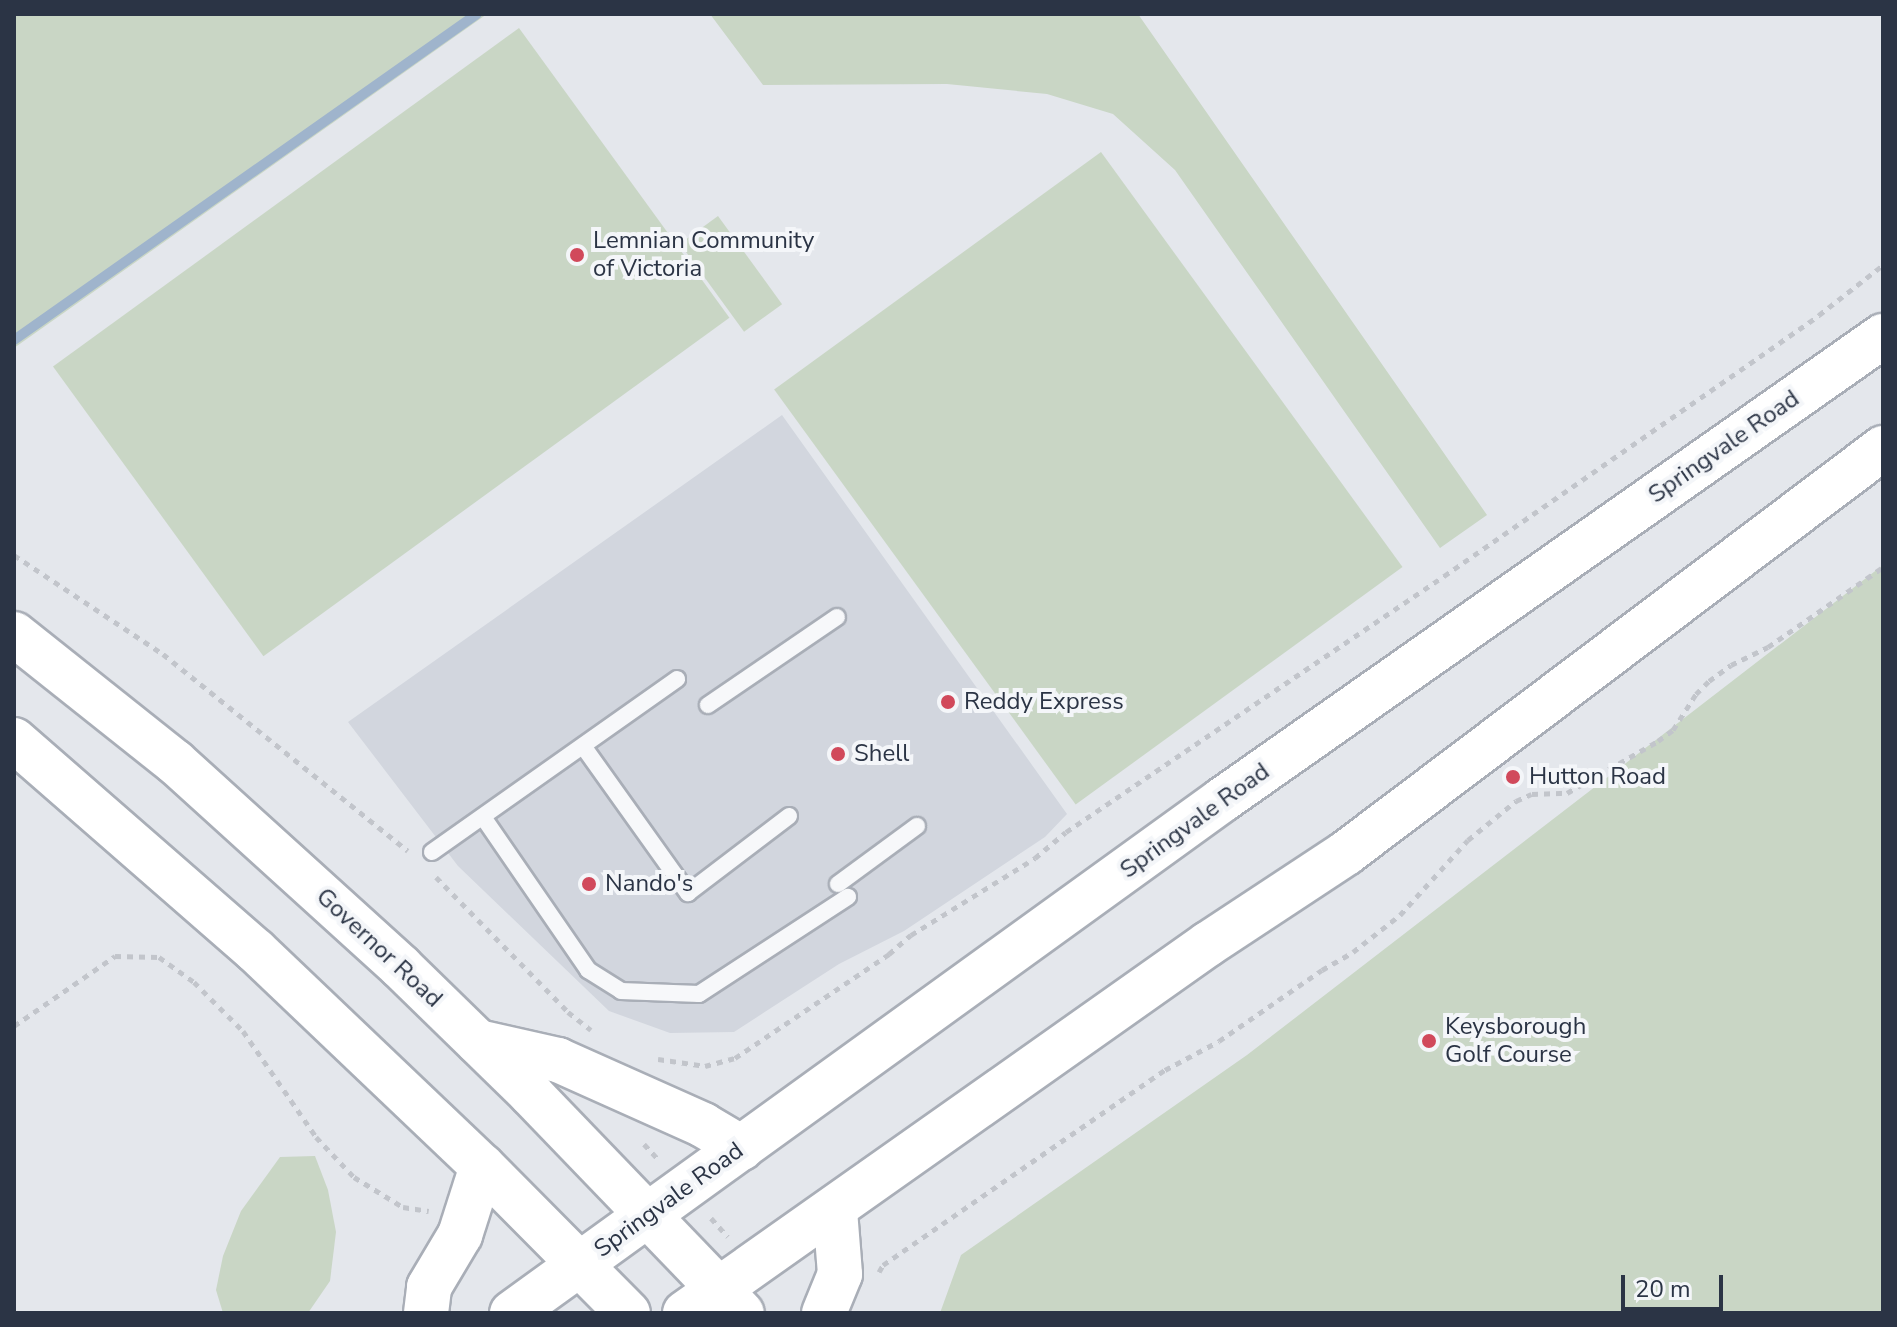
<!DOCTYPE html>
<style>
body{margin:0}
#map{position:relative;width:1897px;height:1327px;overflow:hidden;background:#e4e7ec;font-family:"Nunito Sans",sans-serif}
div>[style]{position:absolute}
.built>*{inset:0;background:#d2d6de}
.green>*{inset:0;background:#c9d6c5;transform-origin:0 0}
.stream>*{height:10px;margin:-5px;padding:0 5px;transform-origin:5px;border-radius:5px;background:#9fb4cc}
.path>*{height:5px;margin-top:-2.5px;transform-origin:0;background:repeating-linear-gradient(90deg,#c2c5cb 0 6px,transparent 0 12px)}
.roads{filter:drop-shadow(2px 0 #a9aeb7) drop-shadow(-2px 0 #a9aeb7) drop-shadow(0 2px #a9aeb7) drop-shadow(0 -2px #a9aeb7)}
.service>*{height:16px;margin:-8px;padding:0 8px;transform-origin:8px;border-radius:8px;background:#f7f8fa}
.primary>*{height:44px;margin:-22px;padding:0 22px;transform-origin:22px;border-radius:22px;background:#fff}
.trunk>*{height:44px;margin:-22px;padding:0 22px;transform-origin:22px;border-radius:22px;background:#fff}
.dots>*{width:22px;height:22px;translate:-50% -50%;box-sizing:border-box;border:4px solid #f4f6f9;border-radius:50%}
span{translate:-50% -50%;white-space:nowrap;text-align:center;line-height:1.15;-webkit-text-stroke:8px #f4f6f9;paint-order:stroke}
.poi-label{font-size:24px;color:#2b3445}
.left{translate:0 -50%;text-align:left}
.street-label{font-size:24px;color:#2b3445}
.frame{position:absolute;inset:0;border:16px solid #2b3445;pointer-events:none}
.scale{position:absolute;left:1621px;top:1275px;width:102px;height:36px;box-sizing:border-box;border:4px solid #2b3445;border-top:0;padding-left:10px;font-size:24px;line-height:28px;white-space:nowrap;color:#2b3445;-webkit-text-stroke:6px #f4f6f9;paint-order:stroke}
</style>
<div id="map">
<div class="built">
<div style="clip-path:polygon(782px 415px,1067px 814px,1045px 837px,904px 931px,839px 964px,734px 1032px,670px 1033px,609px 1011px,458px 866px,348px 722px)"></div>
</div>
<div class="green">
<div style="clip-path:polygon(14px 14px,487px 14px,14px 348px)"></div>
<div style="clip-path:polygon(710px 14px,1138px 14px,1487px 515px,1440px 548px,1175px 170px,1113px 114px,1047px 94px,947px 84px,763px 85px)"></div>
<div style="left:519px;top:28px;width:358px;height:576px;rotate:54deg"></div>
<div style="left:1101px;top:152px;width:513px;height:404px;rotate:54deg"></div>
<div style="left:718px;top:216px;width:109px;height:47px;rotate:54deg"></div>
<div style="clip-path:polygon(1883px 565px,1883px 1313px,940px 1313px,961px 1255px,1247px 1055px)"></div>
<div style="clip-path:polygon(315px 1156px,328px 1190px,336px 1232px,330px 1281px,308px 1313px,223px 1313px,216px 1290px,223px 1256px,241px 1211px,280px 1157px)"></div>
</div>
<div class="stream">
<div style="left:14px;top:340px;width:566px;rotate:-35.15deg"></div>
</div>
<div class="path">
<div style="left:14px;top:555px;width:179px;rotate:33.6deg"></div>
<div style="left:163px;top:654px;width:314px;rotate:38.8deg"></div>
<div style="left:436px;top:877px;width:189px;rotate:45.6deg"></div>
<div style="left:568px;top:1012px;width:29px;rotate:38deg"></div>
<div style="left:14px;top:1026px;width:123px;rotate:-34.7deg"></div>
<div style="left:115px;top:956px;width:44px;rotate:1.3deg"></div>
<div style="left:159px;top:957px;width:43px;rotate:35.5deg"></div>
<div style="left:194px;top:982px;width:69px;rotate:45deg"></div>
<div style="left:243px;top:1031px;width:129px;rotate:55.4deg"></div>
<div style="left:316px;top:1137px;width:55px;rotate:46.5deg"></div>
<div style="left:354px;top:1177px;width:57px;rotate:31.5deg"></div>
<div style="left:403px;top:1207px;width:26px;rotate:9deg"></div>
<div style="left:658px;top:1059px;width:48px;rotate:8.5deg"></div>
<div style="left:705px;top:1066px;width:31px;rotate:-15deg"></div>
<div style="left:735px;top:1058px;width:186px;rotate:-34deg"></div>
<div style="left:889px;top:954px;width:29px;rotate:-41deg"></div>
<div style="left:911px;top:935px;width:146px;rotate:-31.8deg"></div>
<div style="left:1035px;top:858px;width:40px;rotate:-40deg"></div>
<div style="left:1066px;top:832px;width:457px;rotate:-34.1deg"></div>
<div style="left:1444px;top:576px;width:457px;rotate:-34.8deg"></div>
<div style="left:1819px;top:315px;width:81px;rotate:-38deg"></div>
<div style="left:644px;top:1144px;width:22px;rotate:47deg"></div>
<div style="left:711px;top:1218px;width:25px;rotate:48deg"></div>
<div style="left:879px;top:1272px;width:8px;rotate:-60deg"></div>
<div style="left:883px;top:1265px;width:343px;rotate:-34.7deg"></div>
<div style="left:1165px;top:1070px;width:61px;rotate:-28.2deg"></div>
<div style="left:1219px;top:1041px;width:125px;rotate:-34.6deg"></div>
<div style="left:1322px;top:970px;width:36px;rotate:-30deg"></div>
<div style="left:1353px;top:952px;width:60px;rotate:-38.2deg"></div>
<div style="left:1400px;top:915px;width:101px;rotate:-47.8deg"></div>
<div style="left:1468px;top:840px;width:62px;rotate:-39.1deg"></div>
<div style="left:1516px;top:801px;width:17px;rotate:-24deg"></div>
<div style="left:1532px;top:794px;width:35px;rotate:-2deg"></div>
<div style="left:1567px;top:793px;width:105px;rotate:-29.7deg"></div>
<div style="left:1658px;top:741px;width:19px;rotate:-36deg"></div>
<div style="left:1673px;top:730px;width:43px;rotate:-57.4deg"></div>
<div style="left:1696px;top:694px;width:18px;rotate:-45deg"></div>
<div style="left:1709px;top:681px;width:27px;rotate:-36deg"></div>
<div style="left:1731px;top:665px;width:41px;rotate:-25.9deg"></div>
<div style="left:1768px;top:647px;width:140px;rotate:-34.8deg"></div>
</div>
<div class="roads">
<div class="service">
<div style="left:708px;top:705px;width:156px;rotate:-34.3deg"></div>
<div style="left:583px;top:746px;width:181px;rotate:54.5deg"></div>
<div style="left:688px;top:893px;width:127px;rotate:-37.3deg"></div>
<div style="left:483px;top:817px;width:186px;rotate:55.5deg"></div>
<div style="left:588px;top:970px;width:39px;rotate:32deg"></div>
<div style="left:621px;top:991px;width:78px;rotate:2.2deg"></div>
<div style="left:699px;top:994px;width:178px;rotate:-33.1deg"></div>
<div style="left:432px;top:852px;width:300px;rotate:-35.2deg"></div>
<div style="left:838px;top:884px;width:98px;rotate:-36.3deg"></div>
</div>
<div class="primary">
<div style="left:14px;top:634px;width:206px;rotate:38.5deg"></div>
<div style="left:175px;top:762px;width:305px;rotate:42.2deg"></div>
<div style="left:401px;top:967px;width:182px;rotate:44.3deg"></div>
<div style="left:531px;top:1094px;width:304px;rotate:46.1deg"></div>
<div style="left:14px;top:740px;width:321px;rotate:41.1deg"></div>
<div style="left:256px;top:951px;width:312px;rotate:43.6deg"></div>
<div style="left:482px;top:1166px;width:207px;rotate:45.2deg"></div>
</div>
<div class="trunk">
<div style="left:478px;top:1042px;width:82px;rotate:12.7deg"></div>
<div style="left:558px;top:1060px;width:159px;rotate:24.1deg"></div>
<div style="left:703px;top:1125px;width:45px;rotate:30.5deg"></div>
<div style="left:426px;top:1313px;width:26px;rotate:-83deg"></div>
<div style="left:429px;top:1287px;width:61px;rotate:-59.2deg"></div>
<div style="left:460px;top:1235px;width:72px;rotate:-72.3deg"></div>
<div style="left:512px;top:1313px;width:876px;rotate:-35.85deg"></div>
<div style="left:1222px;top:800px;width:808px;rotate:-35.07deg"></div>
<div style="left:685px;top:1313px;width:640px;rotate:-35.2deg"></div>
<div style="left:1208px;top:944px;width:165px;rotate:-33.4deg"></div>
<div style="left:1346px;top:853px;width:673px;rotate:-37.02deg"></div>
<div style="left:824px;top:1313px;width:42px;rotate:-67.7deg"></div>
<div style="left:840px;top:1274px;width:64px;rotate:-94.5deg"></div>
</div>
</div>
<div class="dots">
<div style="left:577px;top:255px;background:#d1495b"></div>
<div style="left:948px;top:702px;background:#d1495b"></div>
<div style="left:838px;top:754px;background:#d1495b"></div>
<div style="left:1513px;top:777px;background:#d1495b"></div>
<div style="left:589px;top:884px;background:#d1495b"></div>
<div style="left:1429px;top:1041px;background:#d1495b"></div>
</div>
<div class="poi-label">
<span class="left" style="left:593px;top:255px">Lemnian Community<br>of Victoria</span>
<span class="left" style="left:964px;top:702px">Reddy Express</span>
<span class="left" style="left:854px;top:754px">Shell</span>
<span class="left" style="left:1529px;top:777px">Hutton Road</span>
<span class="left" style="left:605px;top:884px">Nando's</span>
<span class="left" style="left:1445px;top:1041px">Keysborough<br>Golf Course</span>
</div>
<div class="street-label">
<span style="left:1724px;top:447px;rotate:-35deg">Springvale Road</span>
<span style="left:1195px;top:821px;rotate:-36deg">Springvale Road</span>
<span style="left:379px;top:948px;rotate:43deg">Governor Road</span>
<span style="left:669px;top:1200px;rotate:-36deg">Springvale Road</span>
</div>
<div class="frame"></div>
<div class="scale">20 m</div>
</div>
